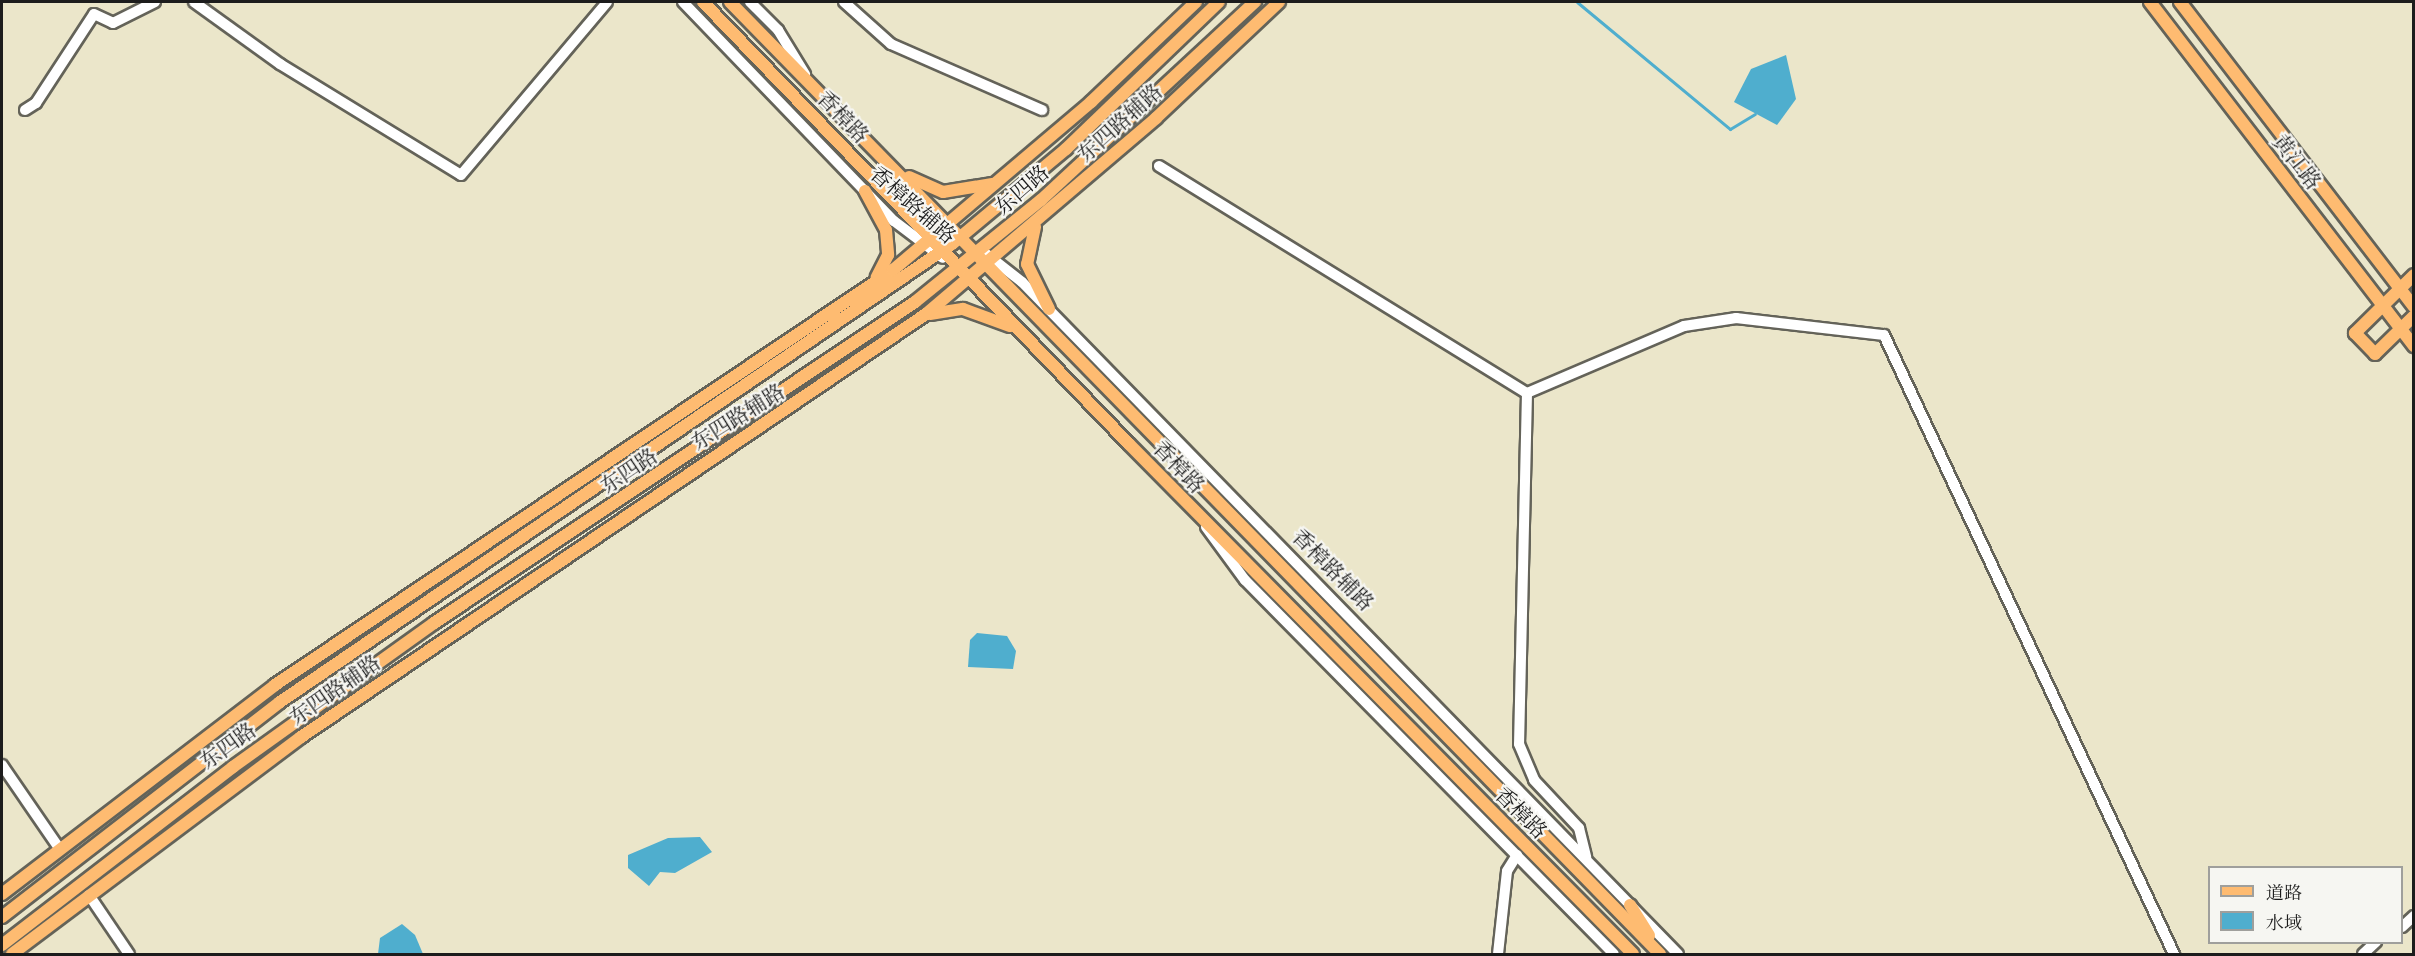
<!DOCTYPE html>
<meta charset="utf-8">
<style>
body{margin:0}
#map{position:relative;width:2415px;height:956px;overflow:hidden;background:#ebe6ca;font-family:"Libre Caslon Text","Noto Serif SC",serif}
div>[style]{position:absolute}
.water>*{inset:0;background:#4faece}
.stream>*{height:3px;margin:-1.5px;padding:0 1.5px;transform-origin:1.5px;border-radius:1.5px;background:#4faece}
.roads{filter:drop-shadow(2px 0 #646359) drop-shadow(-2px 0 #646359) drop-shadow(0 2px #646359) drop-shadow(0 -2px #646359)}
.minor>*{height:10px;margin:-5px;padding:0 5px;transform-origin:5px;border-radius:5px;background:#fff}
.major>*{height:12px;margin:-6px;padding:0 6px;transform-origin:6px;border-radius:6px;background:#febb71}
span{translate:-50% -50%;white-space:nowrap;text-align:center;line-height:1.15;-webkit-text-stroke:4.5px #f6f6f2;paint-order:stroke}
.street-label{font-size:21px;color:#1c1c1c}
.frame{position:absolute;inset:0;border:3px solid #1c1c1c;pointer-events:none}
.legend{position:absolute;left:2208px;top:866px;width:195px;height:78px;box-sizing:border-box;background:#f6f6f2;border:2px solid #9f9f9c;margin:0;padding:8px 10px;list-style:none;font-size:18px;color:#1c1c1c}
.legend li{display:flex;align-items:center;gap:12px;height:30px}
.legend b{width:30px;border:2px solid #9f9f9c}
</style>
<div id="map">
<div class="water">
<div style="clip-path:polygon(1786px 55px,1796px 99px,1777px 125px,1734px 102px,1751px 69px)"></div>
<div style="clip-path:polygon(977px 633px,1007px 636px,1016px 651px,1013px 669px,968px 667px,970px 640px)"></div>
<div style="clip-path:polygon(700px 837px,712px 852px,675px 873px,660px 872px,649px 886px,628px 868px,628px 855px,668px 838px)"></div>
<div style="clip-path:polygon(402px 924px,415px 935px,423px 954px,378px 954px,380px 938px)"></div>
</div>
<div class="stream">
<div style="left:1577px;top:2px;width:199px;rotate:39.7deg"></div>
<div style="left:1730px;top:129px;width:29px;rotate:-31deg"></div>
</div>
<div class="roads">
<div class="minor">
<div style="left:194px;top:2px;width:106px;rotate:35.8deg"></div>
<div style="left:280px;top:64px;width:212px;rotate:31.5deg"></div>
<div style="left:461px;top:175px;width:226px;rotate:-49.8deg"></div>
<div style="left:683px;top:2px;width:304px;rotate:46.1deg"></div>
<div style="left:894px;top:221px;width:61px;rotate:37.1deg"></div>
<div style="left:750px;top:2px;width:40px;rotate:45deg"></div>
<div style="left:778px;top:30px;width:52px;rotate:58.5deg"></div>
<div style="left:844px;top:2px;width:63px;rotate:41.8deg"></div>
<div style="left:891px;top:44px;width:165px;rotate:23.6deg"></div>
<div style="left:25px;top:110px;width:13px;rotate:-32deg"></div>
<div style="left:36px;top:103px;width:106px;rotate:-56.9deg"></div>
<div style="left:94px;top:14px;width:21px;rotate:25deg"></div>
<div style="left:113px;top:23px;width:47px;rotate:-26.6deg"></div>
<div style="left:1159px;top:166px;width:432px;rotate:31.7deg"></div>
<div style="left:985px;top:253px;width:47px;rotate:38.1deg"></div>
<div style="left:1022px;top:282px;width:939px;rotate:45.69deg"></div>
<div style="left:1527px;top:393px;width:171px;rotate:-23.1deg"></div>
<div style="left:1684px;top:326px;width:53px;rotate:-8.7deg"></div>
<div style="left:1736px;top:318px;width:149px;rotate:6.6deg"></div>
<div style="left:1884px;top:335px;width:684px;rotate:64.9deg"></div>
<div style="left:1527px;top:393px;width:351px;rotate:91.3deg"></div>
<div style="left:1519px;top:744px;width:39px;rotate:67deg"></div>
<div style="left:1534px;top:780px;width:66px;rotate:46.8deg"></div>
<div style="left:1579px;top:828px;width:30px;rotate:76deg"></div>
<div style="left:1206px;top:527px;width:66px;rotate:53.7deg"></div>
<div style="left:1245px;top:580px;width:525px;rotate:45.39deg"></div>
<div style="left:2px;top:765px;width:101px;rotate:55.5deg"></div>
<div style="left:89px;top:895px;width:71px;rotate:55.9deg"></div>
<div style="left:2402px;top:927px;width:16px;rotate:-43deg"></div>
<div style="left:1498px;top:954px;width:83px;rotate:-83.8deg"></div>
<div style="left:1507px;top:871px;width:19px;rotate:-58deg"></div>
<div style="left:2363px;top:954px;width:18px;rotate:-43deg"></div>
</div>
<div class="major">
<div style="left:703px;top:2px;width:614px;rotate:46.06deg"></div>
<div style="left:1129px;top:444px;width:717px;rotate:45.34deg"></div>
<div style="left:730px;top:2px;width:1331px;rotate:45.67deg"></div>
<div style="left:2150px;top:2px;width:434px;rotate:52.5deg"></div>
<div style="left:2180px;top:2px;width:384px;rotate:52.5deg"></div>
<div style="left:909px;top:177px;width:37px;rotate:24deg"></div>
<div style="left:943px;top:192px;width:50px;rotate:-9.3deg"></div>
<div style="left:865px;top:191px;width:44px;rotate:61.7deg"></div>
<div style="left:886px;top:230px;width:25px;rotate:85deg"></div>
<div style="left:888px;top:255px;width:25px;rotate:117deg"></div>
<div style="left:1035px;top:227px;width:38px;rotate:102deg"></div>
<div style="left:1027px;top:264px;width:50px;rotate:63.9deg"></div>
<div style="left:2414px;top:275px;width:83px;rotate:135.5deg"></div>
<div style="left:2355px;top:333px;width:29px;rotate:46deg"></div>
<div style="left:2375px;top:354px;width:54px;rotate:-44.3deg"></div>
<div style="left:930px;top:314px;width:33px;rotate:-9deg"></div>
<div style="left:963px;top:309px;width:50px;rotate:19.9deg"></div>
<div style="left:2px;top:894px;width:344px;rotate:-37.4deg"></div>
<div style="left:275px;top:685px;width:744px;rotate:-33.88deg"></div>
<div style="left:893px;top:270px;width:260px;rotate:-40.3deg"></div>
<div style="left:1091px;top:102px;width:145px;rotate:-43.6deg"></div>
<div style="left:1630px;top:905px;width:36px;rotate:58deg"></div>
<div style="left:2px;top:917px;width:351px;rotate:-37.7deg"></div>
<div style="left:280px;top:702px;width:813px;rotate:-34.28deg"></div>
<div style="left:952px;top:244px;width:148px;rotate:-39.8deg"></div>
<div style="left:1066px;top:149px;width:212px;rotate:-43.9deg"></div>
<div style="left:2px;top:945px;width:292px;rotate:-37.6deg"></div>
<div style="left:233px;top:767px;width:247px;rotate:-35.6deg"></div>
<div style="left:434px;top:623px;width:578px;rotate:-33.72deg"></div>
<div style="left:915px;top:302px;width:162px;rotate:-39deg"></div>
<div style="left:1041px;top:200px;width:292px;rotate:-42.8deg"></div>
<div style="left:12px;top:954px;width:361px;rotate:-36.9deg"></div>
<div style="left:301px;top:737px;width:755px;rotate:-34.09deg"></div>
<div style="left:926px;top:314px;width:302px;rotate:-40.4deg"></div>
<div style="left:1156px;top:118px;width:169px;rotate:-43.3deg"></div>
</div>
</div>
<div class="street-label">
<span style="left:843px;top:117px;rotate:46deg">香樟路</span>
<span style="left:1120px;top:123px;rotate:-42deg">东四路辅路</span>
<span style="left:2297px;top:162px;rotate:52deg">黄江路</span>
<span style="left:1022px;top:190px;rotate:-41deg">东四路</span>
<span style="left:913px;top:205px;rotate:41deg">香樟路辅路</span>
<span style="left:738px;top:417px;rotate:-32deg">东四路辅路</span>
<span style="left:1179px;top:467px;rotate:46deg">香樟路</span>
<span style="left:629px;top:471px;rotate:-34deg">东四路</span>
<span style="left:1333px;top:570px;rotate:45deg">香樟路辅路</span>
<span style="left:335px;top:690px;rotate:-35deg">东四路辅路</span>
<span style="left:228px;top:746px;rotate:-36deg">东四路</span>
<span style="left:1521px;top:813px;rotate:45deg">香樟路</span>
</div>
<div class="frame"></div>
<ul class="legend">
<li><b style="height:8px;background:#febb71"></b>道路</li>
<li><b style="height:16px;background:#4faece"></b>水域</li>
</ul>
</div>
